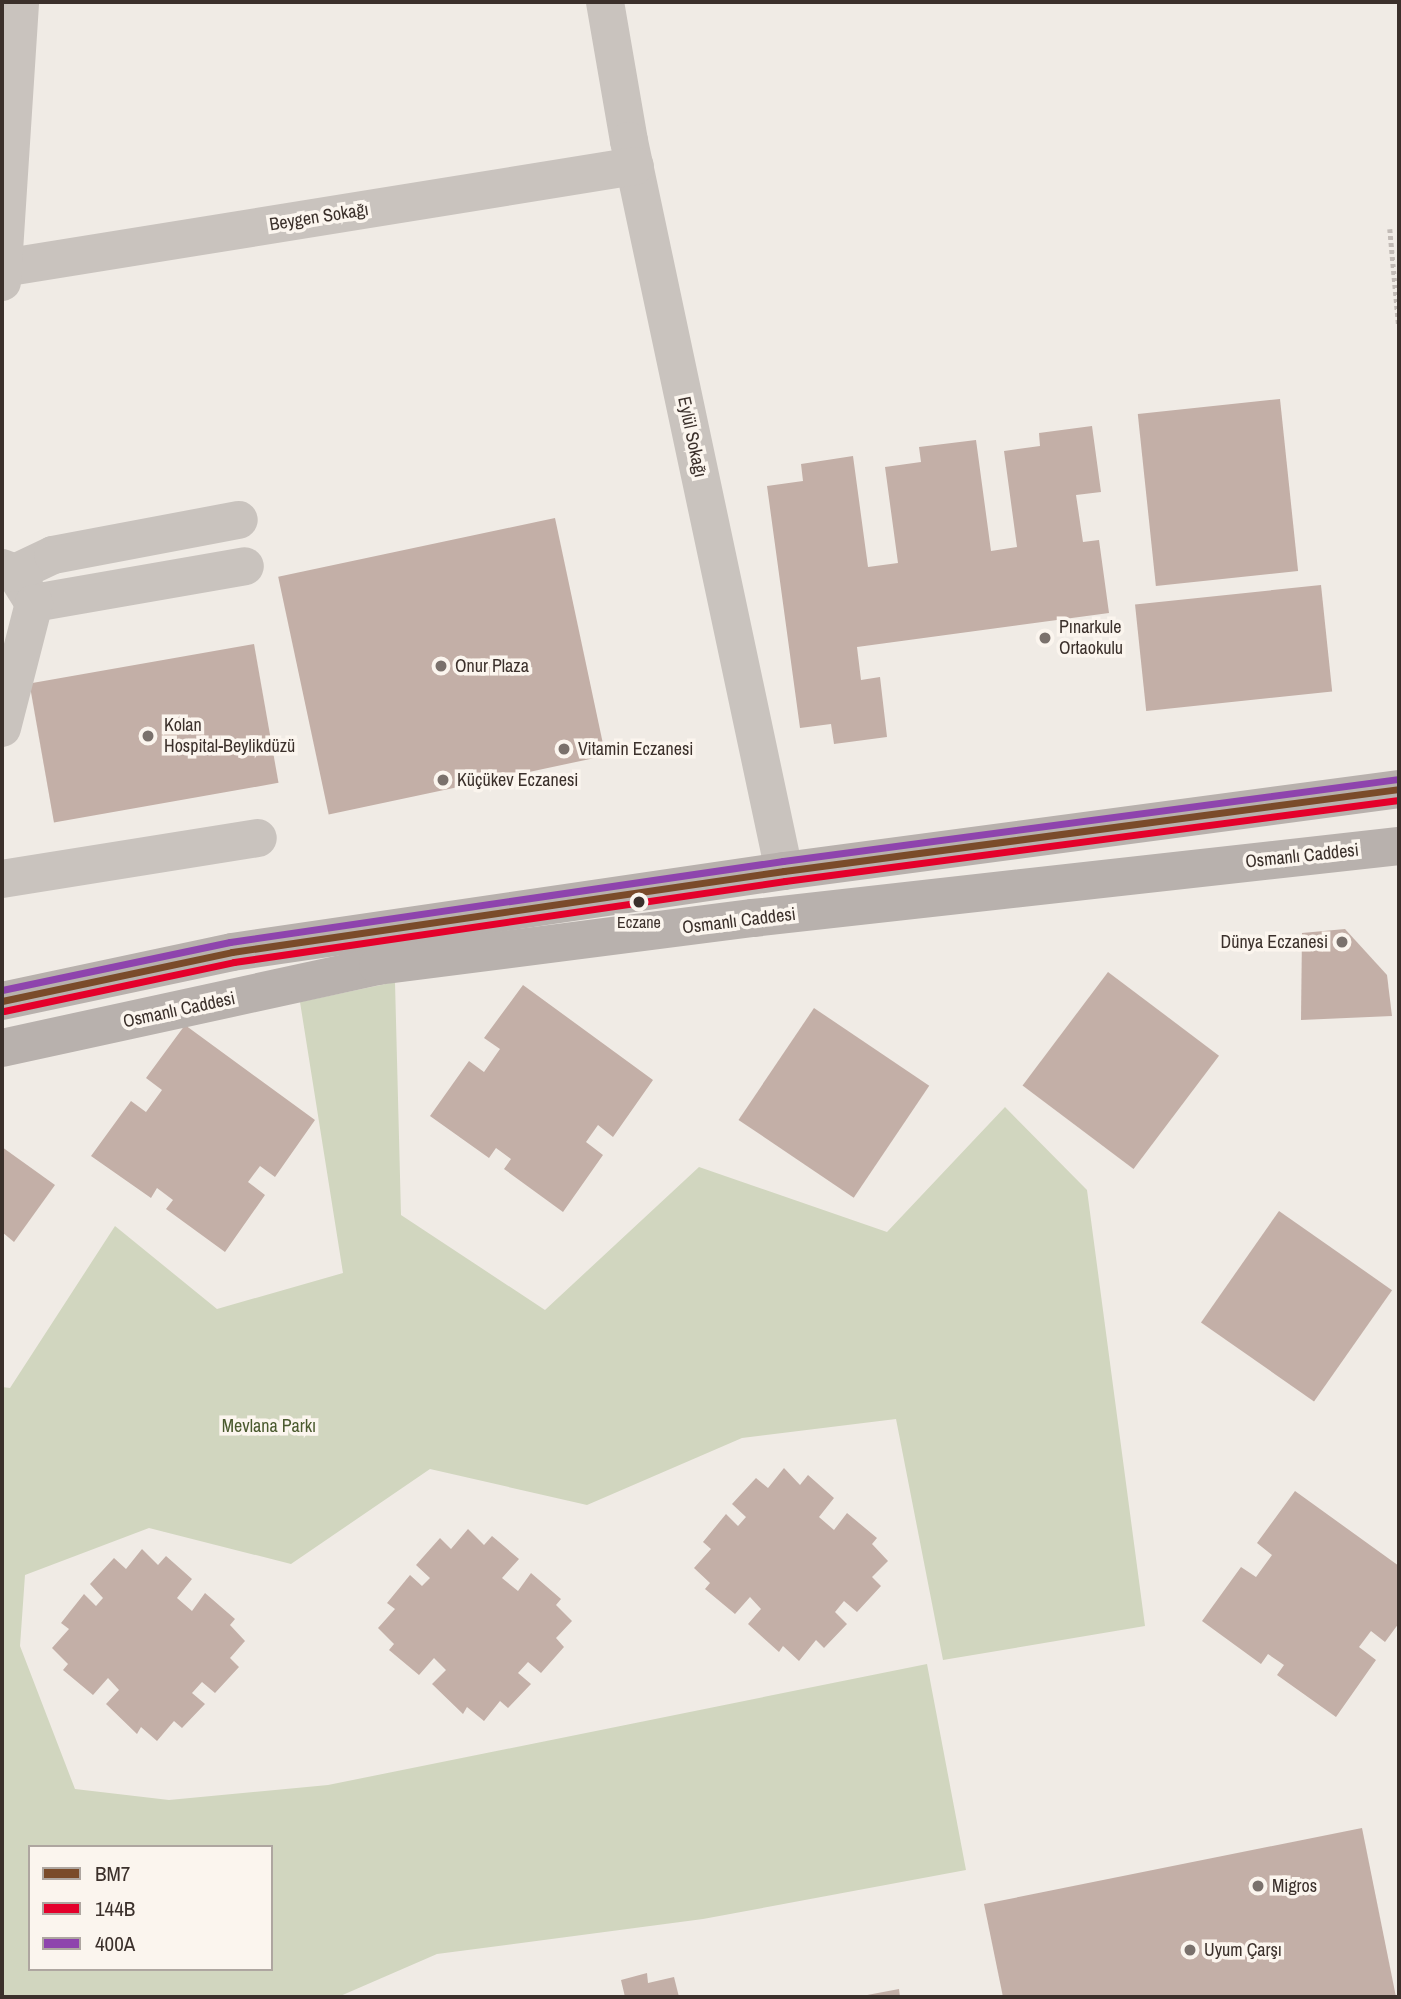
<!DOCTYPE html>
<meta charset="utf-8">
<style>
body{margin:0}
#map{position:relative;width:1401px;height:1999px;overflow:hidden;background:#f0ebe5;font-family:"Archivo Narrow",sans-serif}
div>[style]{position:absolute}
.green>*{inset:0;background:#d1d6bf}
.building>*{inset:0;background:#c3afa7;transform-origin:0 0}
.path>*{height:4.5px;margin-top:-2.25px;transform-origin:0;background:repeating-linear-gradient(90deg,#c2bbb6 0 3.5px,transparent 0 7px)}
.minor>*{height:38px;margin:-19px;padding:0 19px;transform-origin:19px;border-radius:19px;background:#c9c3be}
.major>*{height:38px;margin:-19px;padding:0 19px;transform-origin:19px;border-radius:19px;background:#b8b1ad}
.bus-1>*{height:7px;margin:-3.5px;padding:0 3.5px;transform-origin:3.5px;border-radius:3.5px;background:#7a4b2a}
.bus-2>*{height:7px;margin:-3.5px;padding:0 3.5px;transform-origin:3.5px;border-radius:3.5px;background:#e4002b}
.bus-3>*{height:7px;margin:-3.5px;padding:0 3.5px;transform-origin:3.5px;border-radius:3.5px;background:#8e44ad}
.dots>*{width:19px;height:19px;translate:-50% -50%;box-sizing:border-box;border:4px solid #fbf5ee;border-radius:50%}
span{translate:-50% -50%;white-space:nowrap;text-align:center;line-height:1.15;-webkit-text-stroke:7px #fbf5ee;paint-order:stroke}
.bus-label{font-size:16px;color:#3b302b}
.street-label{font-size:18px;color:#3b302b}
.poi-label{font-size:18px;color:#3b302b}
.left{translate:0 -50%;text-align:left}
.right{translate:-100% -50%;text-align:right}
.park-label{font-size:18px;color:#4a5a2e}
.frame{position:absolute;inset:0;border:4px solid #3b302b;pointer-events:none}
.legend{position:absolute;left:28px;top:1845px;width:245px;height:126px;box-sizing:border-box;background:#fbf5ee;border:2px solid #aea6a0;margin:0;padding:9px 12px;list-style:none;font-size:21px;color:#3b302b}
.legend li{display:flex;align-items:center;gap:14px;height:35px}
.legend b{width:35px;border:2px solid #aea6a0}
</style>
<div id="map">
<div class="green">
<div style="clip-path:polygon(evenodd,395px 982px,401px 1215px,545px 1310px,699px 1167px,887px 1232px,1005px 1107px,1087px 1190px,1145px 1626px,943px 1660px,896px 1419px,742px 1438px,587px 1505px,430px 1469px,291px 1564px,149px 1528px,25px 1575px,20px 1646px,75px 1789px,169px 1800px,328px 1785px,927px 1664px,966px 1870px,703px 1919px,437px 1954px,338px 1997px,2px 1997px,2px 1387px,10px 1388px,115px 1226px,217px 1309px,343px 1273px,300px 1002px,395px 982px,30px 1847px,271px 1847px,271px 1969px,30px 1969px,30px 1847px)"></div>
</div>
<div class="building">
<div style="left:1280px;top:399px;width:173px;height:143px;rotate:84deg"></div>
<div style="clip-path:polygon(1092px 426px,1101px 492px,1076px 495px,1083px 542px,1099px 540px,1109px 613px,857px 647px,861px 680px,880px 677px,887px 737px,834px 744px,831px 724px,800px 728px,767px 486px,803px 481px,801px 464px,853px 456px,868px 567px,898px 563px,885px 467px,921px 462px,919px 447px,976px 440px,991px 551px,1017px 547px,1004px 451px,1040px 446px,1039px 433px)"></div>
<div style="left:555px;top:518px;width:243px;height:283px;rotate:78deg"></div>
<div style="left:1321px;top:585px;width:107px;height:187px;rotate:84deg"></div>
<div style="left:254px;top:644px;width:141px;height:228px;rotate:80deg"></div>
<div style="clip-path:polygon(1345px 929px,1387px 975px,1392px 1016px,1301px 1020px,1302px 933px)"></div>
<div style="left:1108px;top:972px;width:139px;height:142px;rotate:37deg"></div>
<div style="clip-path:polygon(523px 985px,653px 1080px,613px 1137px,598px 1125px,586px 1142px,603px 1155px,563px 1212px,504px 1169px,511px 1159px,496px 1148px,489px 1158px,430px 1116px,469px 1061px,484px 1072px,500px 1049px,484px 1038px)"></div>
<div style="left:814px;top:1008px;width:139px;height:135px;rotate:34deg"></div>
<div style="clip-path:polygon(185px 1025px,315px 1120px,275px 1177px,260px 1166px,248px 1182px,265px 1195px,225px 1252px,166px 1209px,173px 1200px,157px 1188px,151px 1198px,91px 1156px,131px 1101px,146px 1112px,162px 1090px,146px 1078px)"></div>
<div style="clip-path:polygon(2px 1147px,55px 1185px,14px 1242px,2px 1232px)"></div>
<div style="left:1279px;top:1211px;width:138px;height:136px;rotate:35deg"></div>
<div style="clip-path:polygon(784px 1468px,800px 1485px,808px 1475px,834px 1498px,819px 1517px,834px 1530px,847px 1513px,877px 1538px,872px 1544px,888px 1561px,872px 1577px,881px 1586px,857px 1612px,844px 1601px,835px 1612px,847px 1624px,824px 1648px,816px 1640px,799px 1661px,783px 1646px,779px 1652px,748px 1624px,761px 1609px,750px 1597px,735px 1614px,705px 1589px,710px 1583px,694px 1568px,711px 1549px,703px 1542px,726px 1514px,738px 1526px,746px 1517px,732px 1504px,756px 1478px,768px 1488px)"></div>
<div style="clip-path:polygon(1295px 1491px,1399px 1566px,1399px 1623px,1385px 1642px,1371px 1631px,1359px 1647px,1376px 1660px,1336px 1717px,1277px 1675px,1284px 1665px,1268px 1654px,1261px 1664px,1202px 1621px,1241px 1567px,1256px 1577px,1272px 1555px,1257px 1543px)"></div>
<div style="clip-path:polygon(468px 1529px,484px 1545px,492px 1536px,519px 1559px,502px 1578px,518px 1591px,531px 1573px,561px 1599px,556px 1605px,572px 1621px,556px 1638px,564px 1647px,541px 1673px,528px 1662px,518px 1673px,531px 1684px,508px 1708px,500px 1701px,484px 1721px,467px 1707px,463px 1714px,432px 1684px,446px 1670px,434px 1658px,419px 1675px,389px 1650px,394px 1644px,378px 1628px,395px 1609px,387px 1603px,410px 1575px,422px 1586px,430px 1578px,416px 1565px,440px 1538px,451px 1549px)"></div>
<div style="clip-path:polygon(142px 1549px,158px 1565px,166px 1556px,192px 1579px,177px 1598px,192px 1611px,205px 1593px,235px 1619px,230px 1625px,245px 1641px,230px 1658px,239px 1667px,215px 1693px,202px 1682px,192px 1693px,205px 1704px,182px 1728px,174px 1721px,157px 1741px,141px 1727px,137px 1734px,106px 1704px,119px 1690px,108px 1678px,93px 1695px,63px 1670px,68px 1664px,52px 1648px,69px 1629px,61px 1623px,84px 1594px,96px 1606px,103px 1598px,90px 1584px,114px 1558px,126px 1569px)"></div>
<div style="clip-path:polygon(1362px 1828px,1396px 1997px,1003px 1997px,984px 1904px)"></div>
<div style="clip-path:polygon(647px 1973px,648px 1983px,674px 1977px,679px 1997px,625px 1997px,621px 1980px)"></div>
<div style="clip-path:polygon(899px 1989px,900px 1997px,862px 1997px,862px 1996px)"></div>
</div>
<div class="path">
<div style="left:1390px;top:229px;width:98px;rotate:84.8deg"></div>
</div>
<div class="minor">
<div style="left:605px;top:2px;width:141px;rotate:80.2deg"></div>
<div style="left:629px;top:141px;width:746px;rotate:78.01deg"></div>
<div style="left:3px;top:268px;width:640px;rotate:-9.17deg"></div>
<div style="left:2px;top:282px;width:281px;rotate:-86.3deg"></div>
<div style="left:2px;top:568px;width:14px;rotate:21deg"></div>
<div style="left:15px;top:573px;width:36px;rotate:58deg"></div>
<div style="left:34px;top:603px;width:214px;rotate:-9.9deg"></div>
<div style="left:15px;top:573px;width:42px;rotate:-25.3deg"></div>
<div style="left:53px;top:555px;width:189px;rotate:-10.7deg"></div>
<div style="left:2px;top:728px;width:129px;rotate:-75.6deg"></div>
<div style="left:2px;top:879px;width:259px;rotate:-9.1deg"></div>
</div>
<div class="major">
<div style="left:2px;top:1001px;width:235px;rotate:-12deg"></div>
<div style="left:232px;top:952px;width:558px;rotate:-8.35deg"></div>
<div style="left:784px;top:871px;width:620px;rotate:-7.59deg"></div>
<div style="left:2px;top:1048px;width:385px;rotate:-12.3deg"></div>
<div style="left:378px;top:966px;width:378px;rotate:-7.3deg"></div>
<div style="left:753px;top:918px;width:650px;rotate:-6.36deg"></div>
</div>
<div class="bus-1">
<div style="left:2px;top:1001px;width:235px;rotate:-12deg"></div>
<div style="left:232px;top:952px;width:558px;rotate:-8.35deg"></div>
<div style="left:784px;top:871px;width:620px;rotate:-7.59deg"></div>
</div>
<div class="bus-2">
<div style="left:4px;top:1011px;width:235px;rotate:-12deg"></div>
<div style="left:234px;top:962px;width:557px;rotate:-8.36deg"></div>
<div style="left:785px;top:881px;width:619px;rotate:-7.52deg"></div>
</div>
<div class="bus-3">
<div style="left:2px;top:990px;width:233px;rotate:-11.9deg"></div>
<div style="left:230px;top:942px;width:559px;rotate:-8.33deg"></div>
<div style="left:783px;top:861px;width:620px;rotate:-7.59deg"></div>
</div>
<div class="dots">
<div style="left:1045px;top:638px;background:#7a716c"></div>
<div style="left:441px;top:666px;background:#7a716c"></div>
<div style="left:148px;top:736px;background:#7a716c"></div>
<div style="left:564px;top:749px;background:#7a716c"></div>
<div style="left:443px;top:780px;background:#7a716c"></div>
<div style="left:639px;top:902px;background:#3b302b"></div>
<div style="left:1342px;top:942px;background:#7a716c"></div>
<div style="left:1258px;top:1886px;background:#7a716c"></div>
<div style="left:1190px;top:1950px;background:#7a716c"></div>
</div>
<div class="bus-label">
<span style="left:639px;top:922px">Eczane</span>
</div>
<div class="street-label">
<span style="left:319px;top:217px;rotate:-9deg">Beygen Sokağı</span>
<span style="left:692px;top:437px;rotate:78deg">Eylül Sokağı</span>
<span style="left:1302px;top:856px;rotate:-6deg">Osmanlı Caddesi</span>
<span style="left:739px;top:921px;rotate:-7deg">Osmanlı Caddesi</span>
<span style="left:179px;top:1010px;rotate:-12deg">Osmanlı Caddesi</span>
</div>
<div class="poi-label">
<span class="left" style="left:1059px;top:638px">Pınarkule<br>Ortaokulu</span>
<span class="left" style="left:455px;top:666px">Onur Plaza</span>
<span class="left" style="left:164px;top:736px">Kolan<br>Hospital-Beylikdüzü</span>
<span class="left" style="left:578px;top:749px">Vitamin Eczanesi</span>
<span class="left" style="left:457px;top:780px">Küçükev Eczanesi</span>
<span class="right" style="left:1328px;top:942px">Dünya Eczanesi</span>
<span class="left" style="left:1272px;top:1886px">Migros</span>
<span class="left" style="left:1204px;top:1950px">Uyum Çarşı</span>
</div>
<div class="park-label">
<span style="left:269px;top:1426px">Mevlana Parkı</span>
</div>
<div class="frame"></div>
<ul class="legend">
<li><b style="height:9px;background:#7a4b2a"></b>BM7</li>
<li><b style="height:9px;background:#e4002b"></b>144B</li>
<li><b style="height:9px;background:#8e44ad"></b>400A</li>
</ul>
</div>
